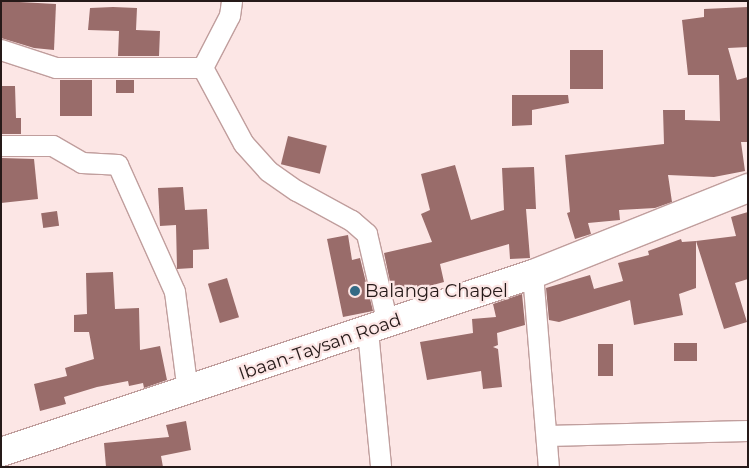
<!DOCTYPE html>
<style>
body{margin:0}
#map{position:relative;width:749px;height:468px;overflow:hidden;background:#fce6e5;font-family:Montserrat,sans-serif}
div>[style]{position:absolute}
.building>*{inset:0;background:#996c6a;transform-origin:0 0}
.roads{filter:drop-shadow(1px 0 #c09e9d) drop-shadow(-1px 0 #c09e9d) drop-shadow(0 1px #c09e9d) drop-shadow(0 -1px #c09e9d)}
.street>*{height:20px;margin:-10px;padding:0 10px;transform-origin:10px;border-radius:10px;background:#fff}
.secondary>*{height:28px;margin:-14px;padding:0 14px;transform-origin:14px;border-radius:14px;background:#fff}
.dots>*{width:14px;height:14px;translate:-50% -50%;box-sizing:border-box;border:2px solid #fce6e5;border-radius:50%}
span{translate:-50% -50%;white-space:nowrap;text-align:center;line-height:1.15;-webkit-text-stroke:4.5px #fce6e5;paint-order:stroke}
.poi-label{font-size:18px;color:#261a19}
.left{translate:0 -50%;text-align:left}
.street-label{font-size:18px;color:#261a19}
.frame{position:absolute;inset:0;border:2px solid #261a19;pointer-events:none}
</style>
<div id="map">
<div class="building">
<div style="clip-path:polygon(1px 1px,56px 4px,54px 50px,34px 48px,1px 38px)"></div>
<div style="clip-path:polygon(113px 7px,137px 8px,136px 30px,160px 31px,159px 56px,118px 56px,119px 31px,88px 30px,90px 8px)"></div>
<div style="clip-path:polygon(748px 7px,748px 47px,728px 48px,737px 80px,748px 77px,748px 142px,741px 142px,745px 171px,714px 177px,668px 175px,672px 202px,655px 208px,619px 210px,620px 220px,588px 223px,591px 234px,575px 239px,567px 213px,570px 212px,565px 155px,664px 144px,663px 110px,685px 110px,685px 120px,720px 121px,719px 75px,688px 75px,682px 20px,704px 17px,704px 9px)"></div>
<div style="left:570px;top:50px;width:33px;height:39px"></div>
<div style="left:60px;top:80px;width:32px;height:36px"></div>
<div style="left:116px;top:80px;width:18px;height:13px"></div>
<div style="clip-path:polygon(1px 86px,15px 86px,16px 118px,21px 118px,21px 134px,1px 134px)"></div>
<div style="clip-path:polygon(512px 95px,568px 95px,569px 103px,532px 110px,532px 125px,512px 126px)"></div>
<div style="left:288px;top:136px;width:40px;height:29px;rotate:14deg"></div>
<div style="clip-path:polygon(1px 158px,34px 159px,38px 199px,1px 203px)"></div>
<div style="clip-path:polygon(455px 165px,471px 220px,504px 210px,502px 168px,534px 167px,536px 209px,526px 209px,530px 258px,510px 259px,509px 244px,440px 264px,444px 282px,418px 289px,417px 285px,392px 291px,384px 253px,432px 242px,421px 214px,430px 210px,421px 174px)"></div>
<div style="clip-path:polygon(183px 187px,185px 210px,207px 209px,209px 249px,193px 250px,193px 268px,177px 269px,176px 225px,160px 226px,158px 188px)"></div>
<div style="left:57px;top:211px;width:15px;height:16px;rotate:82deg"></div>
<div style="clip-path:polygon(748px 212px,748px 279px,735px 283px,747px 322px,724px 329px,696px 241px,736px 236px,731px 217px)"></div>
<div style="clip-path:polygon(348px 235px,352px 260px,360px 258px,373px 311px,343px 317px,327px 239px)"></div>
<div style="clip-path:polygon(681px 239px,682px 242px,696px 241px,696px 288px,679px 294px,683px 315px,634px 325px,630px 300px,559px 322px,549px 320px,546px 288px,590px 275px,594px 289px,623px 281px,618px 263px,649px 255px,648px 251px)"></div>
<div style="clip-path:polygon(113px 272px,115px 309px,139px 308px,140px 350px,160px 346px,167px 380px,144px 388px,143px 383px,129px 386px,128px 381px,97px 387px,64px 397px,66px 404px,40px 411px,34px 384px,67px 376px,65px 368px,94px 359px,89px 332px,74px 332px,74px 315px,87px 314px,86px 273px)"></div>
<div style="left:227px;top:278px;width:41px;height:20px;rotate:73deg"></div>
<div style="clip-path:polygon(522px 294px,525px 325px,497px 333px,498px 345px,493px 347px,498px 349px,502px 387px,483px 389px,481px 371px,427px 380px,420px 342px,473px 333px,472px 319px,496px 317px,493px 304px)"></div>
<div style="left:674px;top:343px;width:23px;height:18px"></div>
<div style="left:598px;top:344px;width:15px;height:32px"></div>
<div style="clip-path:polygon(186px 421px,191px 450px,161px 456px,163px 467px,106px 467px,104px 443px,169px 437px,166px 425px)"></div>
</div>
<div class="roads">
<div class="street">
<div style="left:1px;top:50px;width:58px;rotate:18.1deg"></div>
<div style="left:56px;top:68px;width:147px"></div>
<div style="left:203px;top:68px;width:86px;rotate:61.7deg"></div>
<div style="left:244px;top:144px;width:36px;rotate:48deg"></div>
<div style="left:268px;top:171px;width:35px;rotate:35deg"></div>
<div style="left:297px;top:191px;width:63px;rotate:28.6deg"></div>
<div style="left:352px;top:221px;width:20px;rotate:41deg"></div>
<div style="left:367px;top:234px;width:92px;rotate:76.9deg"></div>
<div style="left:203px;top:68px;width:59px;rotate:-62.6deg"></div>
<div style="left:230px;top:16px;width:15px;rotate:-82deg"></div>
<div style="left:1px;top:146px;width:52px"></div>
<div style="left:53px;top:146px;width:34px;rotate:30deg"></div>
<div style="left:82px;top:163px;width:36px;rotate:3deg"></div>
<div style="left:118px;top:165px;width:139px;rotate:65.8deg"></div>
<div style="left:175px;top:292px;width:101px;rotate:82.6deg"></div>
<div style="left:533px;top:274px;width:194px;rotate:85.3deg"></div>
<div style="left:368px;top:331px;width:137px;rotate:84.5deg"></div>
<div style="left:547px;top:436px;width:201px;rotate:-1.4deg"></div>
</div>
<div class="secondary">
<div style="left:1px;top:452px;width:561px;rotate:-18.5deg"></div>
<div style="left:533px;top:274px;width:232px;rotate:-21.8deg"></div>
</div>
</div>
<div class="dots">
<div style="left:355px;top:291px;background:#336a85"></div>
</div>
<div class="poi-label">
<span class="left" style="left:365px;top:291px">Balanga Chapel</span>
</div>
<div class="street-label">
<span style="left:320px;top:347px;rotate:-19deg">Ibaan-Taysan Road</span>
</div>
<div class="frame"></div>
</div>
